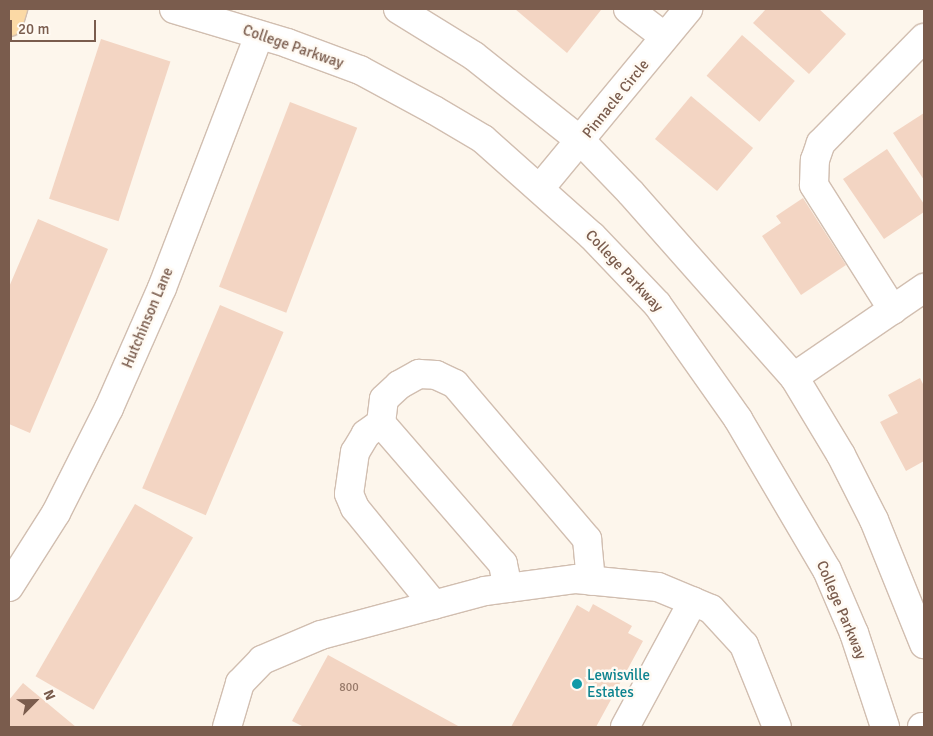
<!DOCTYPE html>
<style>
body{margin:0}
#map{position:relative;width:933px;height:736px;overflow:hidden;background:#fdf6ec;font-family:Signika,sans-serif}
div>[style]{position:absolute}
.building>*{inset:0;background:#f3d5c3;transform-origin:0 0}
.roads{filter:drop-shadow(1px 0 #d1beb0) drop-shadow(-1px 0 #d1beb0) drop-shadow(0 1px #d1beb0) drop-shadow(0 -1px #d1beb0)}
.minor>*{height:28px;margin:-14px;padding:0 14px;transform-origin:14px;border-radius:14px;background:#fff}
.major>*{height:28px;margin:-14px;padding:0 14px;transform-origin:14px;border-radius:14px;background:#fbd9a5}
.dots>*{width:14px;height:14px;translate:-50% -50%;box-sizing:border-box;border:2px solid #fffaf3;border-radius:50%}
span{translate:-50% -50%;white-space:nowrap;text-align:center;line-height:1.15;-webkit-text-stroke:5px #fffaf3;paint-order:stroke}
.number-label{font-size:12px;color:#987a6a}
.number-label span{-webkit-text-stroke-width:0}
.street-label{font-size:15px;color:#7a5c4d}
.culture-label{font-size:15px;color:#0d838f}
.left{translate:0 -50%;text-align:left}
.frame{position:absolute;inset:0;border:10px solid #7a5c4d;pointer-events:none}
.north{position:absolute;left:10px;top:676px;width:50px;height:50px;-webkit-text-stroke:4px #fffaf3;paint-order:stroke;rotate:67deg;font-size:14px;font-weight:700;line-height:20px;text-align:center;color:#7a5c4d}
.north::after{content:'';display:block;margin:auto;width:18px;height:22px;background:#7a5c4d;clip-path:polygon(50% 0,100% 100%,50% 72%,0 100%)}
.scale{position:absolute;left:10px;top:20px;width:86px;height:22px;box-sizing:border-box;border:2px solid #7a5c4d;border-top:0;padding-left:6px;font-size:15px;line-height:18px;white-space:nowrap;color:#7a5c4d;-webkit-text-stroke:4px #fffaf3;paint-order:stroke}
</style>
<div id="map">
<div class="building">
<div style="clip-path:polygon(515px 9px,599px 9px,601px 10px,567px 53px)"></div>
<div style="clip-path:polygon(766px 9px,819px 9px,846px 34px,809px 74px,753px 23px)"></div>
<div style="left:742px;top:35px;width:70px;height:54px;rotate:41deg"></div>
<div style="left:101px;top:39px;width:73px;height:168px;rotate:18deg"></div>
<div style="left:691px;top:96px;width:81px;height:56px;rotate:40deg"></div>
<div style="left:290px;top:102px;width:72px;height:198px;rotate:21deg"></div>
<div style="clip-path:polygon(924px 113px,924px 180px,893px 133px)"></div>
<div style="clip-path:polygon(887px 149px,924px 204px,924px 212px,884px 239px,843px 179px)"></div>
<div style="clip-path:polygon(803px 198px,846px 265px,801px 295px,762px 236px,781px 223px,776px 216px)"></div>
<div style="clip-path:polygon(38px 219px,108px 249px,30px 433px,9px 424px,9px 287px)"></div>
<div style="left:220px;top:305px;width:69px;height:199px;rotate:23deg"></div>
<div style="clip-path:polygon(920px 378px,924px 386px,924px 461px,906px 471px,880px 422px,898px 413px,888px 395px)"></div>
<div style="left:135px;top:504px;width:67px;height:199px;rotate:30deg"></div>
<div style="clip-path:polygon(593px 604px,632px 626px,628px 633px,643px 641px,596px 727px,511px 727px,577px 605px,589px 612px)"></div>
<div style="clip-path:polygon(328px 655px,460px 727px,304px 727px,292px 721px)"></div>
<div style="clip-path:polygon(23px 683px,76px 727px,9px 727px,9px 700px)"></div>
</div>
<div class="roads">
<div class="minor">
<div style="left:174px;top:9px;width:118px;rotate:16.7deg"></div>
<div style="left:287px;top:43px;width:78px;rotate:20.3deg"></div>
<div style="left:360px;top:70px;width:84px;rotate:28.4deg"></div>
<div style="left:434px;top:110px;width:57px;rotate:30.6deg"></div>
<div style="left:483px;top:139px;width:146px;rotate:41.7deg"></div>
<div style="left:592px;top:236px;width:94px;rotate:46.3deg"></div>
<div style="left:657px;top:304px;width:141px;rotate:54.8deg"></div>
<div style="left:738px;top:419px;width:175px;rotate:59.5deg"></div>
<div style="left:827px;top:570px;width:69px;rotate:66.8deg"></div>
<div style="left:854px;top:633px;width:99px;rotate:71.7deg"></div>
<div style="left:398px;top:9px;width:89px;rotate:31.7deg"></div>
<div style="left:474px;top:56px;width:137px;rotate:38.5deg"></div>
<div style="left:581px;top:141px;width:72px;rotate:46.1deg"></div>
<div style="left:631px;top:193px;width:246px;rotate:48.5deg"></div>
<div style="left:794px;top:377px;width:91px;rotate:58.9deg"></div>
<div style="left:841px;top:455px;width:73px;rotate:63.1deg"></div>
<div style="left:874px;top:520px;width:134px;rotate:68deg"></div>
<div style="left:628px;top:9px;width:46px;rotate:37.1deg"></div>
<div style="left:541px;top:187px;width:231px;rotate:-50.4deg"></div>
<div style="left:893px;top:310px;width:148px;rotate:-122.3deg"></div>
<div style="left:814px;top:185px;width:25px;rotate:-88deg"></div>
<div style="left:815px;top:160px;width:18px;rotate:-71deg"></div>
<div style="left:821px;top:143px;width:147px;rotate:-45.6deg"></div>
<div style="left:794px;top:377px;width:158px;rotate:-34.4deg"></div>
<div style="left:381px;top:423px;width:19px;rotate:144deg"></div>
<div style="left:366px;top:434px;width:21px;rotate:121deg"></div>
<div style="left:355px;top:452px;width:42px;rotate:98.1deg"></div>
<div style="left:349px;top:494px;width:15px;rotate:67deg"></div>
<div style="left:355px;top:508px;width:125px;rotate:50.8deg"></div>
<div style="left:9px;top:587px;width:88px;rotate:-57.6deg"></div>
<div style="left:56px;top:513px;width:118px;rotate:-63.2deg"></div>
<div style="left:109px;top:408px;width:131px;rotate:-66.2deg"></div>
<div style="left:162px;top:288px;width:271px;rotate:-69deg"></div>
<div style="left:508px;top:588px;width:25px;rotate:-102deg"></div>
<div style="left:503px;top:564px;width:186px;rotate:-130.9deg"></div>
<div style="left:381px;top:423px;width:24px;rotate:-83deg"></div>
<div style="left:384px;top:399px;width:21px;rotate:-43deg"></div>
<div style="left:399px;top:385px;width:23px;rotate:-29deg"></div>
<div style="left:419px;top:374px;width:17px;rotate:3deg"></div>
<div style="left:436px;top:375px;width:21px;rotate:25deg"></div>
<div style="left:455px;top:384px;width:204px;rotate:49.6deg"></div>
<div style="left:587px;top:539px;width:42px;rotate:84.6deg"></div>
<div style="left:227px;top:727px;width:46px;rotate:-73.5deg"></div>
<div style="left:240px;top:683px;width:32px;rotate:-46deg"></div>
<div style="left:262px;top:660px;width:64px;rotate:-23deg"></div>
<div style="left:321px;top:635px;width:170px;rotate:-15deg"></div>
<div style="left:485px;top:591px;width:92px;rotate:-7.5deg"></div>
<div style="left:576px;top:579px;width:82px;rotate:5.6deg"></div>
<div style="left:658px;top:587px;width:57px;rotate:22.5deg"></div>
<div style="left:711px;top:609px;width:49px;rotate:47.5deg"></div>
<div style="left:744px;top:645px;width:88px;rotate:68.1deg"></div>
<div style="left:625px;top:727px;width:143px;rotate:-61.6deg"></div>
<div style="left:922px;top:727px;width:2px"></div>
</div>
<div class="major">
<div style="left:9px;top:22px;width:14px;rotate:-73deg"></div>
</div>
</div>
<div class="dots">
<div style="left:577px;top:684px;background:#0f9aa8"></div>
</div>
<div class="number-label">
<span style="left:349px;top:688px">800</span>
</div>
<div class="street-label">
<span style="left:293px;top:47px;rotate:19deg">College Parkway</span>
<span style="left:616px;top:99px;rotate:-51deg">Pinnacle Circle</span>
<span style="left:624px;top:271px;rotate:47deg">College Parkway</span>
<span style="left:148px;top:318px;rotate:-67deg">Hutchinson Lane</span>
<span style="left:841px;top:610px;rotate:67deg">College Parkway</span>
</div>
<div class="culture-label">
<span class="left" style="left:587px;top:684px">Lewisville<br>Estates</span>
</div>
<div class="frame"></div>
<div class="north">N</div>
<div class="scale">20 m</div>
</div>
